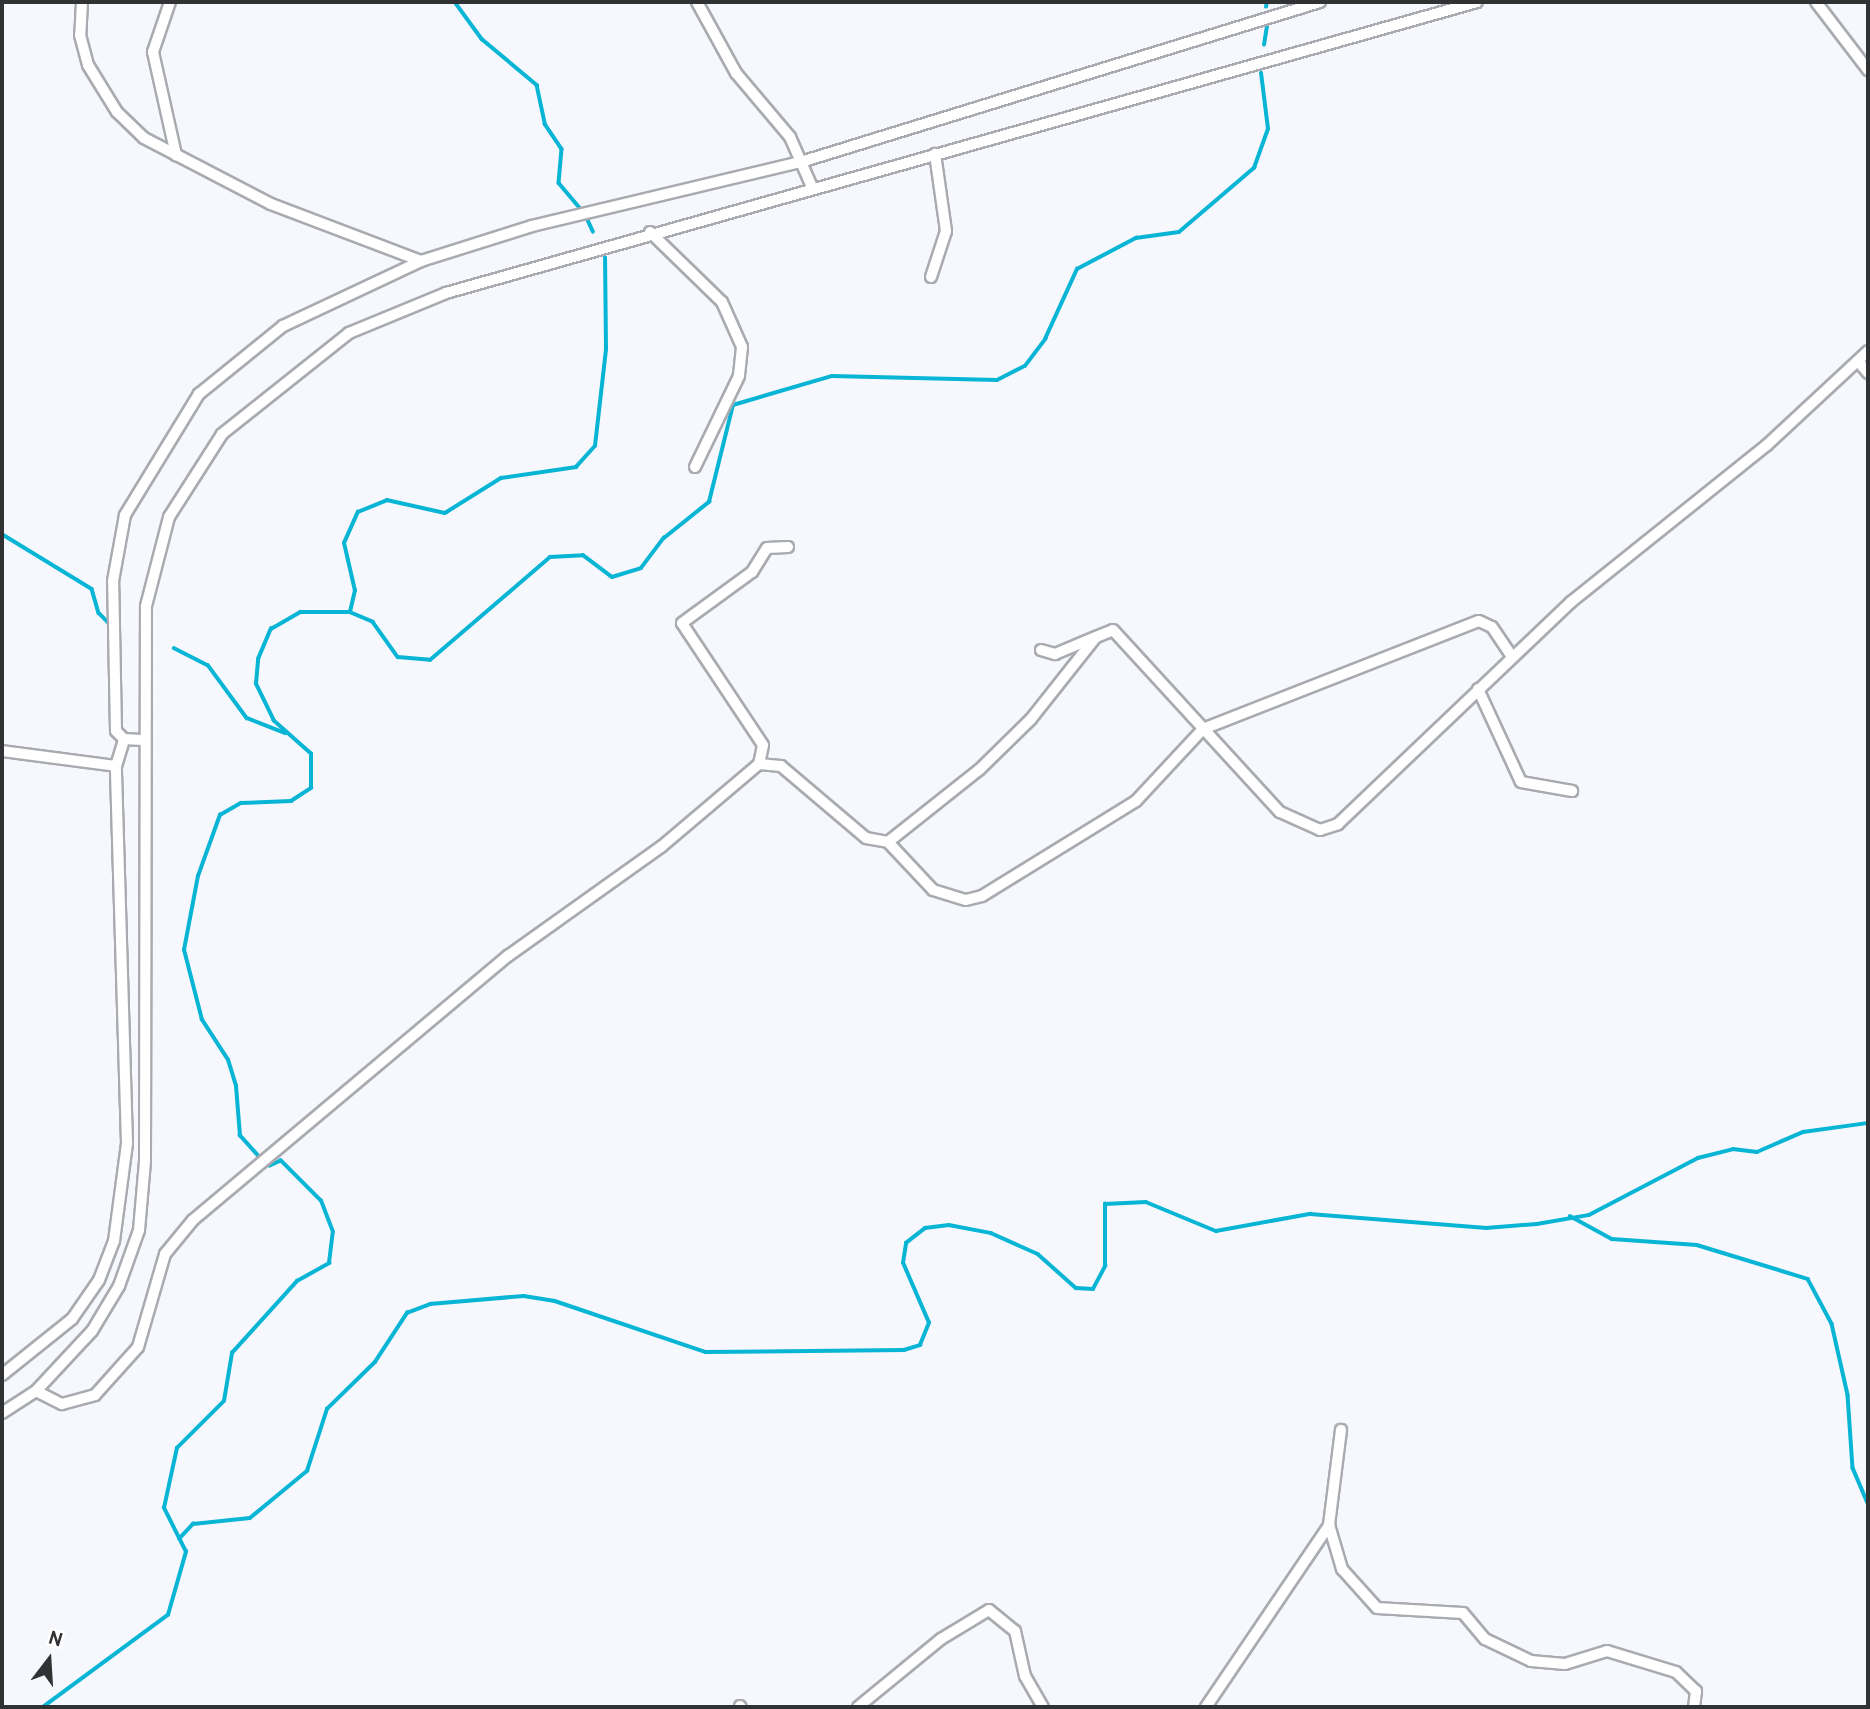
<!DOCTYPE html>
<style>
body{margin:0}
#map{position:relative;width:1870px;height:1709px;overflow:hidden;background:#f6f8fe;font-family:Overpass,sans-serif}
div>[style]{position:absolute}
.stream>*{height:3.5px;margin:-1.75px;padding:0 1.75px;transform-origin:1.75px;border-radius:1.75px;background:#09b5d4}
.roads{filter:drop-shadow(2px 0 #a9abb0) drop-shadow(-2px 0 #a9abb0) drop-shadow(0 2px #a9abb0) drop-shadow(0 -2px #a9abb0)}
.minor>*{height:10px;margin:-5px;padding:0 5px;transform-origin:5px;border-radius:5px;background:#fff}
span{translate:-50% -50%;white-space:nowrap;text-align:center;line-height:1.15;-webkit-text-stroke:6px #fff;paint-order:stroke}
.frame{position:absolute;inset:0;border:4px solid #313234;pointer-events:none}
.north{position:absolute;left:14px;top:1625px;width:70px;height:70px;-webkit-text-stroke:5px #fff;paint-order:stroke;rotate:17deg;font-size:19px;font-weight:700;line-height:28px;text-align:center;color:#313234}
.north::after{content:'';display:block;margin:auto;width:24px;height:32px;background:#313234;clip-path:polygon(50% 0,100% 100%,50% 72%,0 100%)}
</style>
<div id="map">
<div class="stream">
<div style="left:455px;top:2px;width:46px;rotate:53.9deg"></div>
<div style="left:482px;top:39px;width:72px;rotate:39.9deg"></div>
<div style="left:537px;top:85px;width:40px;rotate:78deg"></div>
<div style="left:545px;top:124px;width:30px;rotate:56deg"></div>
<div style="left:562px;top:149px;width:34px;rotate:95deg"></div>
<div style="left:559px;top:183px;width:34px;rotate:50deg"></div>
<div style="left:1266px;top:7px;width:5px;rotate:-79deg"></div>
<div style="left:1264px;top:45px;width:25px;rotate:-81deg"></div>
<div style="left:586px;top:216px;width:17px;rotate:65deg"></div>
<div style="left:2px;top:534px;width:105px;rotate:31.4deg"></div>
<div style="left:92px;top:589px;width:25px;rotate:74deg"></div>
<div style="left:99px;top:613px;width:17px;rotate:45deg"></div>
<div style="left:350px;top:612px;width:22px;rotate:-77deg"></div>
<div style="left:355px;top:591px;width:49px;rotate:-102.9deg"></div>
<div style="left:344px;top:543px;width:34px;rotate:-66deg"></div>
<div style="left:358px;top:512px;width:31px;rotate:-22deg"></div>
<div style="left:387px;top:500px;width:59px;rotate:12.6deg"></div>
<div style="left:445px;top:513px;width:66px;rotate:-32deg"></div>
<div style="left:501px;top:478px;width:76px;rotate:-8.3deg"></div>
<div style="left:576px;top:467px;width:28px;rotate:-48deg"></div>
<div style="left:595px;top:446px;width:98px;rotate:-83.5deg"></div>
<div style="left:606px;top:349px;width:91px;rotate:-90.6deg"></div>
<div style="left:174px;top:648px;width:38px;rotate:27deg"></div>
<div style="left:208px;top:665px;width:66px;rotate:53.7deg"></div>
<div style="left:247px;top:718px;width:41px;rotate:21.5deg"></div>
<div style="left:260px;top:1158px;width:30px;rotate:-132deg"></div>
<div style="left:240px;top:1136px;width:50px;rotate:-94.6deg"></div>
<div style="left:236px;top:1086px;width:27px;rotate:-107deg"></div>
<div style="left:228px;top:1060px;width:48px;rotate:-123deg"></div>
<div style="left:202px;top:1020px;width:72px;rotate:-104.4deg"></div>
<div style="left:184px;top:950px;width:75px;rotate:-79.3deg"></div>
<div style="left:198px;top:876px;width:65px;rotate:-70.2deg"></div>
<div style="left:220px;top:815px;width:24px;rotate:-30deg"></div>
<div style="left:241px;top:803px;width:50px;rotate:-2.3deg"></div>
<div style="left:291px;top:801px;width:24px;rotate:-33deg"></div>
<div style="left:311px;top:788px;width:34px;rotate:-90deg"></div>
<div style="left:311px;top:754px;width:50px;rotate:-138.3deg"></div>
<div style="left:274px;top:721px;width:41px;rotate:-115.9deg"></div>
<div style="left:256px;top:684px;width:25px;rotate:-85deg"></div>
<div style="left:258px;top:659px;width:33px;rotate:-67deg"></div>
<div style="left:271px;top:629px;width:34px;rotate:-30deg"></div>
<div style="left:300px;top:612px;width:50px"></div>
<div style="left:350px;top:612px;width:25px;rotate:23deg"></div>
<div style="left:373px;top:622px;width:43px;rotate:54.5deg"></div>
<div style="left:398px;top:657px;width:32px;rotate:5deg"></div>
<div style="left:430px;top:660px;width:158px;rotate:-40.6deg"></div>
<div style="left:550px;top:557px;width:33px;rotate:-3deg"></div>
<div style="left:583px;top:555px;width:36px;rotate:37deg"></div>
<div style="left:612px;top:577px;width:30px;rotate:-17deg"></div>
<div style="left:641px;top:568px;width:38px;rotate:-53deg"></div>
<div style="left:664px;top:538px;width:58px;rotate:-38.7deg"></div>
<div style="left:709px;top:502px;width:100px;rotate:-76.1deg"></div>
<div style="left:733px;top:405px;width:103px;rotate:-16.3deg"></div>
<div style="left:832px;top:376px;width:165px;rotate:1.4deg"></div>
<div style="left:997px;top:380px;width:31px;rotate:-27deg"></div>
<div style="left:1025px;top:366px;width:34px;rotate:-53deg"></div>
<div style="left:1045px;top:339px;width:77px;rotate:-65.4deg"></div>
<div style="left:1077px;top:269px;width:67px;rotate:-27.7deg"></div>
<div style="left:1136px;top:238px;width:43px;rotate:-7.9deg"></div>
<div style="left:1179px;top:232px;width:99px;rotate:-40.5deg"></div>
<div style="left:1254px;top:168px;width:41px;rotate:-70.3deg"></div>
<div style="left:1268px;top:129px;width:56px;rotate:-97.1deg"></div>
<div style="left:1570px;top:1216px;width:48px;rotate:28.7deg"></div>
<div style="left:1612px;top:1239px;width:85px;rotate:4deg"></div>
<div style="left:1697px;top:1245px;width:116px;rotate:17deg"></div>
<div style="left:1808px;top:1279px;width:51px;rotate:61.9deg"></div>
<div style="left:1832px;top:1324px;width:73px;rotate:77.3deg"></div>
<div style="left:1848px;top:1395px;width:73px;rotate:86.1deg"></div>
<div style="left:1853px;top:1468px;width:38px;rotate:67deg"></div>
<div style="left:179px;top:1539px;width:21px;rotate:-47deg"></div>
<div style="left:193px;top:1524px;width:57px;rotate:-6deg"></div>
<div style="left:250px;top:1518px;width:74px;rotate:-39.5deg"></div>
<div style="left:307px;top:1471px;width:65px;rotate:-72.1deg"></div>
<div style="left:327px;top:1409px;width:67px;rotate:-44.4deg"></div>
<div style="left:375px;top:1362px;width:59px;rotate:-56.9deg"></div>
<div style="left:407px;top:1313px;width:25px;rotate:-21deg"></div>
<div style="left:430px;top:1304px;width:94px;rotate:-4.9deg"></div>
<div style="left:524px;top:1296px;width:31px;rotate:9deg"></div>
<div style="left:555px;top:1301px;width:159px;rotate:18.7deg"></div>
<div style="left:706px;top:1352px;width:198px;rotate:-0.6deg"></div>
<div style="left:904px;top:1350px;width:17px;rotate:-17deg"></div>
<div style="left:920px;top:1345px;width:24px;rotate:-68deg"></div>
<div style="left:929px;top:1323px;width:65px;rotate:-113.4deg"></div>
<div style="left:903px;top:1263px;width:20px;rotate:-81deg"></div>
<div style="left:906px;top:1243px;width:24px;rotate:-38deg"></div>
<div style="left:925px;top:1228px;width:24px;rotate:-7deg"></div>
<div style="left:949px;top:1225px;width:43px;rotate:10.8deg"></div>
<div style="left:991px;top:1233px;width:51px;rotate:24.1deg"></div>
<div style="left:1038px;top:1254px;width:51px;rotate:41.8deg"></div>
<div style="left:1076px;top:1288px;width:17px;rotate:3deg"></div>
<div style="left:1093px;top:1289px;width:26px;rotate:-62deg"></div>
<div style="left:1105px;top:1266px;width:62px;rotate:-90deg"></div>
<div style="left:1105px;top:1204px;width:41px;rotate:-2.8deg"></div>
<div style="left:1146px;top:1202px;width:76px;rotate:22.5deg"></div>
<div style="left:1216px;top:1231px;width:96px;rotate:-10.3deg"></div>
<div style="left:1310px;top:1214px;width:177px;rotate:4.5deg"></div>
<div style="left:1486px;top:1228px;width:51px;rotate:-4.5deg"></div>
<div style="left:1537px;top:1224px;width:53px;rotate:-9.8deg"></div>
<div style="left:1589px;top:1215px;width:123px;rotate:-27.6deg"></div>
<div style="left:1698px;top:1158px;width:36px;rotate:-14deg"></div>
<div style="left:1733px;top:1149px;width:24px;rotate:7deg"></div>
<div style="left:1757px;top:1152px;width:50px;rotate:-23.5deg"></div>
<div style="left:1803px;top:1132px;width:66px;rotate:-7.9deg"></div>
<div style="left:43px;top:1707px;width:155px;rotate:-36.4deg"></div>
<div style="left:168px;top:1615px;width:66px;rotate:-74.1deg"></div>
<div style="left:186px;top:1552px;width:49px;rotate:-116.6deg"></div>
<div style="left:164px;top:1508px;width:61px;rotate:-77.8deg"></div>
<div style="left:177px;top:1448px;width:66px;rotate:-45deg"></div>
<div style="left:224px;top:1401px;width:49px;rotate:-80.5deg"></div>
<div style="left:232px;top:1353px;width:97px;rotate:-47.9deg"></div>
<div style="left:297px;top:1281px;width:37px;rotate:-29deg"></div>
<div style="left:329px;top:1263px;width:31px;rotate:-83deg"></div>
<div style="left:333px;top:1232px;width:33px;rotate:-111deg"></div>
<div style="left:321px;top:1201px;width:57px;rotate:-135deg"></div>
<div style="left:281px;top:1161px;width:12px;rotate:156deg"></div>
</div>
<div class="roads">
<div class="minor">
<div style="left:82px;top:2px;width:33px;rotate:93deg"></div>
<div style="left:80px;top:35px;width:31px;rotate:75deg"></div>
<div style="left:88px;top:65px;width:55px;rotate:58.3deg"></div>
<div style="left:117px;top:112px;width:37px;rotate:44deg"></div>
<div style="left:144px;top:138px;width:143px;rotate:27.5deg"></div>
<div style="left:271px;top:204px;width:160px;rotate:20.8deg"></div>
<div style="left:170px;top:2px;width:53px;rotate:108.8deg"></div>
<div style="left:153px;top:52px;width:106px;rotate:77.4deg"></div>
<div style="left:697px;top:2px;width:81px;rotate:61.2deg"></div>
<div style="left:736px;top:73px;width:84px;rotate:49.8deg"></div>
<div style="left:790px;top:137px;width:55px;rotate:66.3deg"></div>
<div style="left:1816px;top:2px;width:86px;rotate:52.6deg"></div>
<div style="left:650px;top:232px;width:100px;rotate:44.2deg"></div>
<div style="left:722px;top:302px;width:49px;rotate:66deg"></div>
<div style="left:742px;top:347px;width:29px;rotate:96deg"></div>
<div style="left:739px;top:376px;width:101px;rotate:115.8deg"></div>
<div style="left:931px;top:277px;width:48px;rotate:-71.9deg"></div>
<div style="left:946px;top:231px;width:78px;rotate:-98.1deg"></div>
<div style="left:1858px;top:361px;width:16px;rotate:50deg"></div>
<div style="left:1041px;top:650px;width:15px;rotate:16deg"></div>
<div style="left:1055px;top:654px;width:41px;rotate:-22.8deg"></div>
<div style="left:1478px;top:689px;width:102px;rotate:65.2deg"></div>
<div style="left:1521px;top:782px;width:52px;rotate:10deg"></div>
<div style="left:124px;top:739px;width:11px;rotate:-135deg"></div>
<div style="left:116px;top:731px;width:150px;rotate:-91.1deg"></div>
<div style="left:113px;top:581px;width:67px;rotate:-79.7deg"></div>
<div style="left:125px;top:515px;width:142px;rotate:-58.6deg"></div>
<div style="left:199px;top:394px;width:108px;rotate:-39deg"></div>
<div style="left:283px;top:326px;width:153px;rotate:-25.2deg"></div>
<div style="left:421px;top:261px;width:116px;rotate:-17.5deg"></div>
<div style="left:532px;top:226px;width:280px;rotate:-13.4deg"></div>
<div style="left:804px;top:161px;width:540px;rotate:-17.13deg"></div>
<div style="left:2px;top:751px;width:115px;rotate:7.5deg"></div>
<div style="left:759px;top:764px;width:19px;rotate:-78deg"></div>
<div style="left:763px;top:745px;width:146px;rotate:-123.6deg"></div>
<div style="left:682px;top:623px;width:87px;rotate:-36.1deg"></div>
<div style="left:752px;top:572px;width:28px;rotate:-58deg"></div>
<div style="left:767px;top:548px;width:21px;rotate:-3deg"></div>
<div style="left:888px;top:842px;width:66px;rotate:46.8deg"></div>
<div style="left:933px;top:890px;width:34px;rotate:17deg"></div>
<div style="left:966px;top:900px;width:16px;rotate:-14deg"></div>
<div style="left:982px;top:896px;width:181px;rotate:-31.7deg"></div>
<div style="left:1136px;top:801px;width:98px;rotate:-47.1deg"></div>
<div style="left:1203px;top:729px;width:296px;rotate:-21.4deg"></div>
<div style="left:1479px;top:621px;width:14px;rotate:25deg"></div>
<div style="left:1492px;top:627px;width:36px;rotate:56deg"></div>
<div style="left:2px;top:1375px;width:90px;rotate:-38.7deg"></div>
<div style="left:72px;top:1319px;width:47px;rotate:-55.3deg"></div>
<div style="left:99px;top:1280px;width:42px;rotate:-69deg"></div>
<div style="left:114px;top:1241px;width:99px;rotate:-82.4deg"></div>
<div style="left:127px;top:1143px;width:377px;rotate:-91.7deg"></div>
<div style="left:116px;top:766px;width:28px;rotate:-73deg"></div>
<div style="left:124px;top:739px;width:18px;rotate:3deg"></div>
<div style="left:36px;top:1391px;width:29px;rotate:27deg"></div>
<div style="left:62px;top:1404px;width:34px;rotate:-15deg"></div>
<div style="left:95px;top:1395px;width:64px;rotate:-48.1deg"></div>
<div style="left:138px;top:1347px;width:97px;rotate:-73.8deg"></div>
<div style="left:165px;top:1254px;width:44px;rotate:-50.5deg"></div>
<div style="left:193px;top:1220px;width:411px;rotate:-40deg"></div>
<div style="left:508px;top:956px;width:188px;rotate:-35.5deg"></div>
<div style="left:661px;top:847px;width:128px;rotate:-40.3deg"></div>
<div style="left:759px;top:764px;width:22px;rotate:5deg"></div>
<div style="left:781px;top:766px;width:111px;rotate:40.3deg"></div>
<div style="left:866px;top:838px;width:22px;rotate:10deg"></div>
<div style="left:888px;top:842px;width:116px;rotate:-38.4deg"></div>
<div style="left:979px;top:770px;width:73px;rotate:-44.4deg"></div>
<div style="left:1031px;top:719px;width:105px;rotate:-51.6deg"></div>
<div style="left:1096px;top:637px;width:18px;rotate:-22deg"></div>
<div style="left:1113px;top:630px;width:247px;rotate:47.5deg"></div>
<div style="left:1280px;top:812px;width:44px;rotate:24.2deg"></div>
<div style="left:1320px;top:830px;width:19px;rotate:-18deg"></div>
<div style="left:1338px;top:824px;width:322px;rotate:-43.6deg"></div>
<div style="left:1571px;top:602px;width:251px;rotate:-38.7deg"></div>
<div style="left:1767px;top:445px;width:138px;rotate:-42.9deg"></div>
<div style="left:2px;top:1413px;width:40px;rotate:-32.9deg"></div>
<div style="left:36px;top:1391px;width:82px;rotate:-47deg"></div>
<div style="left:92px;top:1331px;width:52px;rotate:-59deg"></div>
<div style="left:119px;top:1286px;width:59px;rotate:-70.3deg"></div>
<div style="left:139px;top:1230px;width:69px;rotate:-85deg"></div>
<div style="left:145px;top:1161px;width:555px;rotate:-89.9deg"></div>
<div style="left:146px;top:606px;width:92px;rotate:-75.5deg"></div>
<div style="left:169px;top:517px;width:98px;rotate:-57.4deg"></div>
<div style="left:222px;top:434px;width:162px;rotate:-38.5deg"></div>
<div style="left:349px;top:333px;width:105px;rotate:-22.4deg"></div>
<div style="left:446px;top:293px;width:1071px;rotate:-15.76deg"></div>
<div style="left:1329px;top:1525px;width:46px;rotate:73.5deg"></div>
<div style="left:1342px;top:1569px;width:52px;rotate:48.1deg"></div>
<div style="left:1377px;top:1608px;width:86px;rotate:3.3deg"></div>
<div style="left:1463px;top:1613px;width:34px;rotate:50deg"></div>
<div style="left:1485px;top:1639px;width:51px;rotate:25.6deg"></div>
<div style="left:1531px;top:1661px;width:34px;rotate:5deg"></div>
<div style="left:1565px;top:1664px;width:44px;rotate:-17.2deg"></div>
<div style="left:1607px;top:1651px;width:72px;rotate:16.9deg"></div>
<div style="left:1676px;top:1672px;width:28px;rotate:44deg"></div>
<div style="left:1696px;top:1691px;width:16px;rotate:97deg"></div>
<div style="left:740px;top:1706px;width:1px;rotate:45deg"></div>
<div style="left:858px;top:1707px;width:107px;rotate:-39.3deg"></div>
<div style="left:941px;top:1639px;width:56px;rotate:-31.1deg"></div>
<div style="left:989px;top:1610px;width:33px;rotate:39deg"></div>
<div style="left:1015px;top:1631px;width:46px;rotate:77.5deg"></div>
<div style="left:1025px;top:1676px;width:36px;rotate:60deg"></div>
<div style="left:1206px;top:1707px;width:220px;rotate:-55.9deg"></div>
<div style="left:1329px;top:1525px;width:96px;rotate:-82.8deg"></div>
</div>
</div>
<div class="frame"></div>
<div class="north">N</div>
</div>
